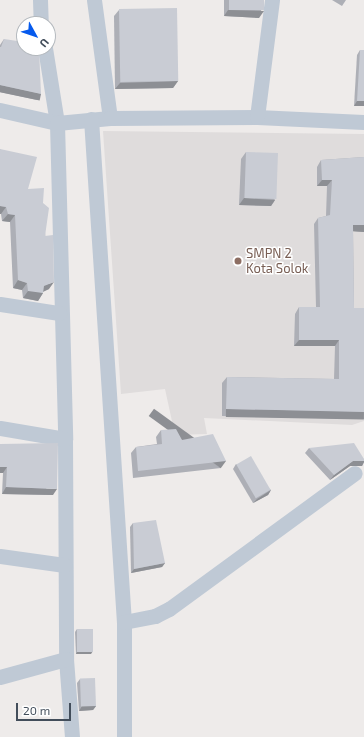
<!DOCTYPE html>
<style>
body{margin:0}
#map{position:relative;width:364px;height:737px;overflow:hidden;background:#eeebea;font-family:"Exo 2",sans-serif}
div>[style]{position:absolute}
.education>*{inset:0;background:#dfdcdc}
.street>*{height:15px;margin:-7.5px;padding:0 7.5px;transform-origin:7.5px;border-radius:7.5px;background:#bfc9d5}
.wall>*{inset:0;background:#adafb6}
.shaded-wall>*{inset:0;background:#8d8f94;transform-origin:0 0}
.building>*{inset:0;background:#c9ccd4;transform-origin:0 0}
.dots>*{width:11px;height:11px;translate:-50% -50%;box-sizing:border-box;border:2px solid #fff;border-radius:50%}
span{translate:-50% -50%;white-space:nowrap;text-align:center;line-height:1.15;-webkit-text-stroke:3px #fff;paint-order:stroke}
.education-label{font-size:13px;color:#785e54}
.left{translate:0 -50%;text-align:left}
.north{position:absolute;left:16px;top:16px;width:40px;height:40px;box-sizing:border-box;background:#fff;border:1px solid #b3b8bd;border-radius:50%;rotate:130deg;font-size:11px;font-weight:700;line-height:16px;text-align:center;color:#424d5a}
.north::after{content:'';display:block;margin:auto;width:14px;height:18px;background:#065aed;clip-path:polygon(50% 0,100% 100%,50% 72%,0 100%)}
.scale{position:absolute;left:16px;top:703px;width:55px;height:18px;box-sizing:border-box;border:2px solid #424d5a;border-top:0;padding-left:5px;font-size:12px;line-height:14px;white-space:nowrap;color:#424d5a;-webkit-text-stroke:3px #fff;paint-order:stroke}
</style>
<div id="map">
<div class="education">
<div style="clip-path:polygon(103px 131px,364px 134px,364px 421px,352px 425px,204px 418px,207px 434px,175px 435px,165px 389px,121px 394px)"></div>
</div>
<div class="street">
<div style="left:40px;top:0;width:24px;rotate:88deg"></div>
<div style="left:94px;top:0;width:119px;rotate:82.3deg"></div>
<div style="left:45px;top:48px;width:76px;rotate:80.9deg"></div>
<div style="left:57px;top:123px;width:316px;rotate:88.5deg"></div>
<div style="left:65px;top:439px;width:220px;rotate:89.7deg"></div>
<div style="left:66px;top:659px;width:78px;rotate:85.6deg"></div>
<div style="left:0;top:110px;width:58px;rotate:12.8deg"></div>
<div style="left:57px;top:123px;width:53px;rotate:-5.4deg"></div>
<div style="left:110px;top:118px;width:147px;rotate:-0.4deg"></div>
<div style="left:257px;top:117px;width:107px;rotate:2.7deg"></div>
<div style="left:257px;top:117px;width:118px;rotate:-82.7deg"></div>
<div style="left:91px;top:119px;width:504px;rotate:86.25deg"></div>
<div style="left:124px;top:622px;width:115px;rotate:90deg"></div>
<div style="left:0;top:304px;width:60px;rotate:8.7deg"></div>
<div style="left:0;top:428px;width:66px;rotate:9.6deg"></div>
<div style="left:0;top:556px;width:65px;rotate:8deg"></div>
<div style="left:124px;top:622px;width:32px;rotate:-11deg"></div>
<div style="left:155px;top:616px;width:16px;rotate:-27deg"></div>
<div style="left:169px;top:609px;width:230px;rotate:-36.2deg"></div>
<div style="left:0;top:677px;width:68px;rotate:-15.3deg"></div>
</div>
<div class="wall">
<div style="clip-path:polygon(224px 0,264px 0,259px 18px,224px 16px)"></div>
<div style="clip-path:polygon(332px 0,346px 0,342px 6px)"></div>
<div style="clip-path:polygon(119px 10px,178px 81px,173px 88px,115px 89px,114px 16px)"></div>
<div style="clip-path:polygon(4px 39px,41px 94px,37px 100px,0 92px,0 45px)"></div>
<div style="clip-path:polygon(360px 50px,364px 50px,364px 106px,354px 106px,357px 55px)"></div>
<div style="clip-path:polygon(0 149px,28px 189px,43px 203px,49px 289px,43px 292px,43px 293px,38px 301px,23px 298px,22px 290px,13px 288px,10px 222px,2px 221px,1px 214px,0 214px)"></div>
<div style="clip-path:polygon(246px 152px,275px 200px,271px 206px,239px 205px,241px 159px)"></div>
<div style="clip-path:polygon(364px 157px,364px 232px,353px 231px,354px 308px,364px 419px,222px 416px,222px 383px,227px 377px,334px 379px,335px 346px,294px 346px,295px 314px,299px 307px,316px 307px,314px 224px,318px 218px,326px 216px,327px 186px,317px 186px,317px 167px,321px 160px)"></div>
<div style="clip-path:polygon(161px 430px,182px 440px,221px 468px,133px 478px,131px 453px,136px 447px,157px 444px,156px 437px)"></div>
<div style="clip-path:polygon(0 444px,53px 495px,2px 494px,3px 473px,0 473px)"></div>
<div style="clip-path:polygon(309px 448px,364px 459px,364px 462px,362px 466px,350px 466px,330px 480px,305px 453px)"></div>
<div style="clip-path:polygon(236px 464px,271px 490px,268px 495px,253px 503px,233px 469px)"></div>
<div style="clip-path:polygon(133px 523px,165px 563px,162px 567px,131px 573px,130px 527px)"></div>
<div style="clip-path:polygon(77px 629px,91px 654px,76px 654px,75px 632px)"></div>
<div style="clip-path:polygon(80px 679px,96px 706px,93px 710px,79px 711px,77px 683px)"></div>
</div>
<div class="shaded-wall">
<div style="clip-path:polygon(228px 10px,264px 11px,259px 18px,224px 16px)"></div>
<div style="clip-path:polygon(178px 81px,173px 88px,115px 89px,120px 83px)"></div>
<div style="left:0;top:85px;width:42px;height:7px;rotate:12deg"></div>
<div style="clip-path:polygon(357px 101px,364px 101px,364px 106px,354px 106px)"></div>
<div style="clip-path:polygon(322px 180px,332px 180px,327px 186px,317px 186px)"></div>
<div style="clip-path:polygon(244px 198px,275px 200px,271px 206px,239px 205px)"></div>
<div style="clip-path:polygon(0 206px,6px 207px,1px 214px,0 214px)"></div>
<div style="clip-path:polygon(8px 214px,15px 215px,10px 222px,2px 221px)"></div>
<div style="clip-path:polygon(353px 225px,364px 225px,364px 232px,348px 231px)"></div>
<div style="clip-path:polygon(18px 280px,27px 283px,22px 290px,13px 288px)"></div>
<div style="clip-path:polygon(54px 282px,49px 289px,40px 293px,43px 293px,38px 301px,23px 298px,28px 291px)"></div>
<div style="clip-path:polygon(299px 340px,339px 340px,335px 346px,294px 346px)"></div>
<div style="left:226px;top:409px;width:138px;height:8px;rotate:1deg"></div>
<div style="left:226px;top:461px;width:9px;height:89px;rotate:126deg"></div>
<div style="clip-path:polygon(353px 461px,364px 461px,364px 462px,362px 466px,350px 466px,330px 480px,334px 475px)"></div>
<div style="clip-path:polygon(0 467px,7px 467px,3px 473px,0 473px)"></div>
<div style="clip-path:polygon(6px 487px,57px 489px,53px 495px,2px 494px)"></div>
<div style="clip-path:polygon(271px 490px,268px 495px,253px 503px,257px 499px)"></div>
<div style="clip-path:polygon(165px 563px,162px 567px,131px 573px,134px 569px)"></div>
<div style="clip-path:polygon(93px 651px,91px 654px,76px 654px,77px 652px)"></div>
<div style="clip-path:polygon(82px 706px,96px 706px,93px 710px,79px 711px)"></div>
</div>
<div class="building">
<div style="left:229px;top:0;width:35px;height:10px"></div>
<div style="left:177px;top:8px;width:73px;height:58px;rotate:89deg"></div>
<div style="clip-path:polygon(4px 39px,24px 42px,24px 48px,39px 48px,41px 94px,0 85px,0 47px,1px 47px)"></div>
<div style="clip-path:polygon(360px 50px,364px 50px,364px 101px,357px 101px)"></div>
<div style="clip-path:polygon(0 149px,37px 157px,28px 189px,44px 188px,43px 203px,49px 208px,45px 236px,53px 235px,54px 282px,44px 286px,43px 293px,28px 291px,27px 283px,18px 280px,15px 215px,8px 214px,6px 207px,0 206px)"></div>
<div style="left:246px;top:152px;width:32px;height:46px;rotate:2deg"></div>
<div style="clip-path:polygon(364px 157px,364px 225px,353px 225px,354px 308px,364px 308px,364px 412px,226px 409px,227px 377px,339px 379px,339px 340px,299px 340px,299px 307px,320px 307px,318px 218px,330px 215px,332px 180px,322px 180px,321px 160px)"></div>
<div style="clip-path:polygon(176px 429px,182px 440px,213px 434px,226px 461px,138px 471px,136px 447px,162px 444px,161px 430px)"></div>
<div style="clip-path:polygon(58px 443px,57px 489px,6px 487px,7px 467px,0 467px,0 444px)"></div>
<div style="clip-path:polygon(354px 443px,364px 459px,364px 461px,353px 461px,334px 475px,309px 448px)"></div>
<div style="left:251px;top:456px;width:39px;height:17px;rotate:60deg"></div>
<div style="clip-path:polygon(156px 520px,165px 563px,134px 569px,133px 523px)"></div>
<div style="left:77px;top:629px;width:16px;height:23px"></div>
<div style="left:95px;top:678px;width:28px;height:15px;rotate:88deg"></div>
</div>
<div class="dots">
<div style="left:238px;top:261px;background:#8d6e63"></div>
</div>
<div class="education-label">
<span class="left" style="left:246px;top:261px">SMPN 2<br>Kota Solok</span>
</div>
<div class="north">U</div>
<div class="scale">20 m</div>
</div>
